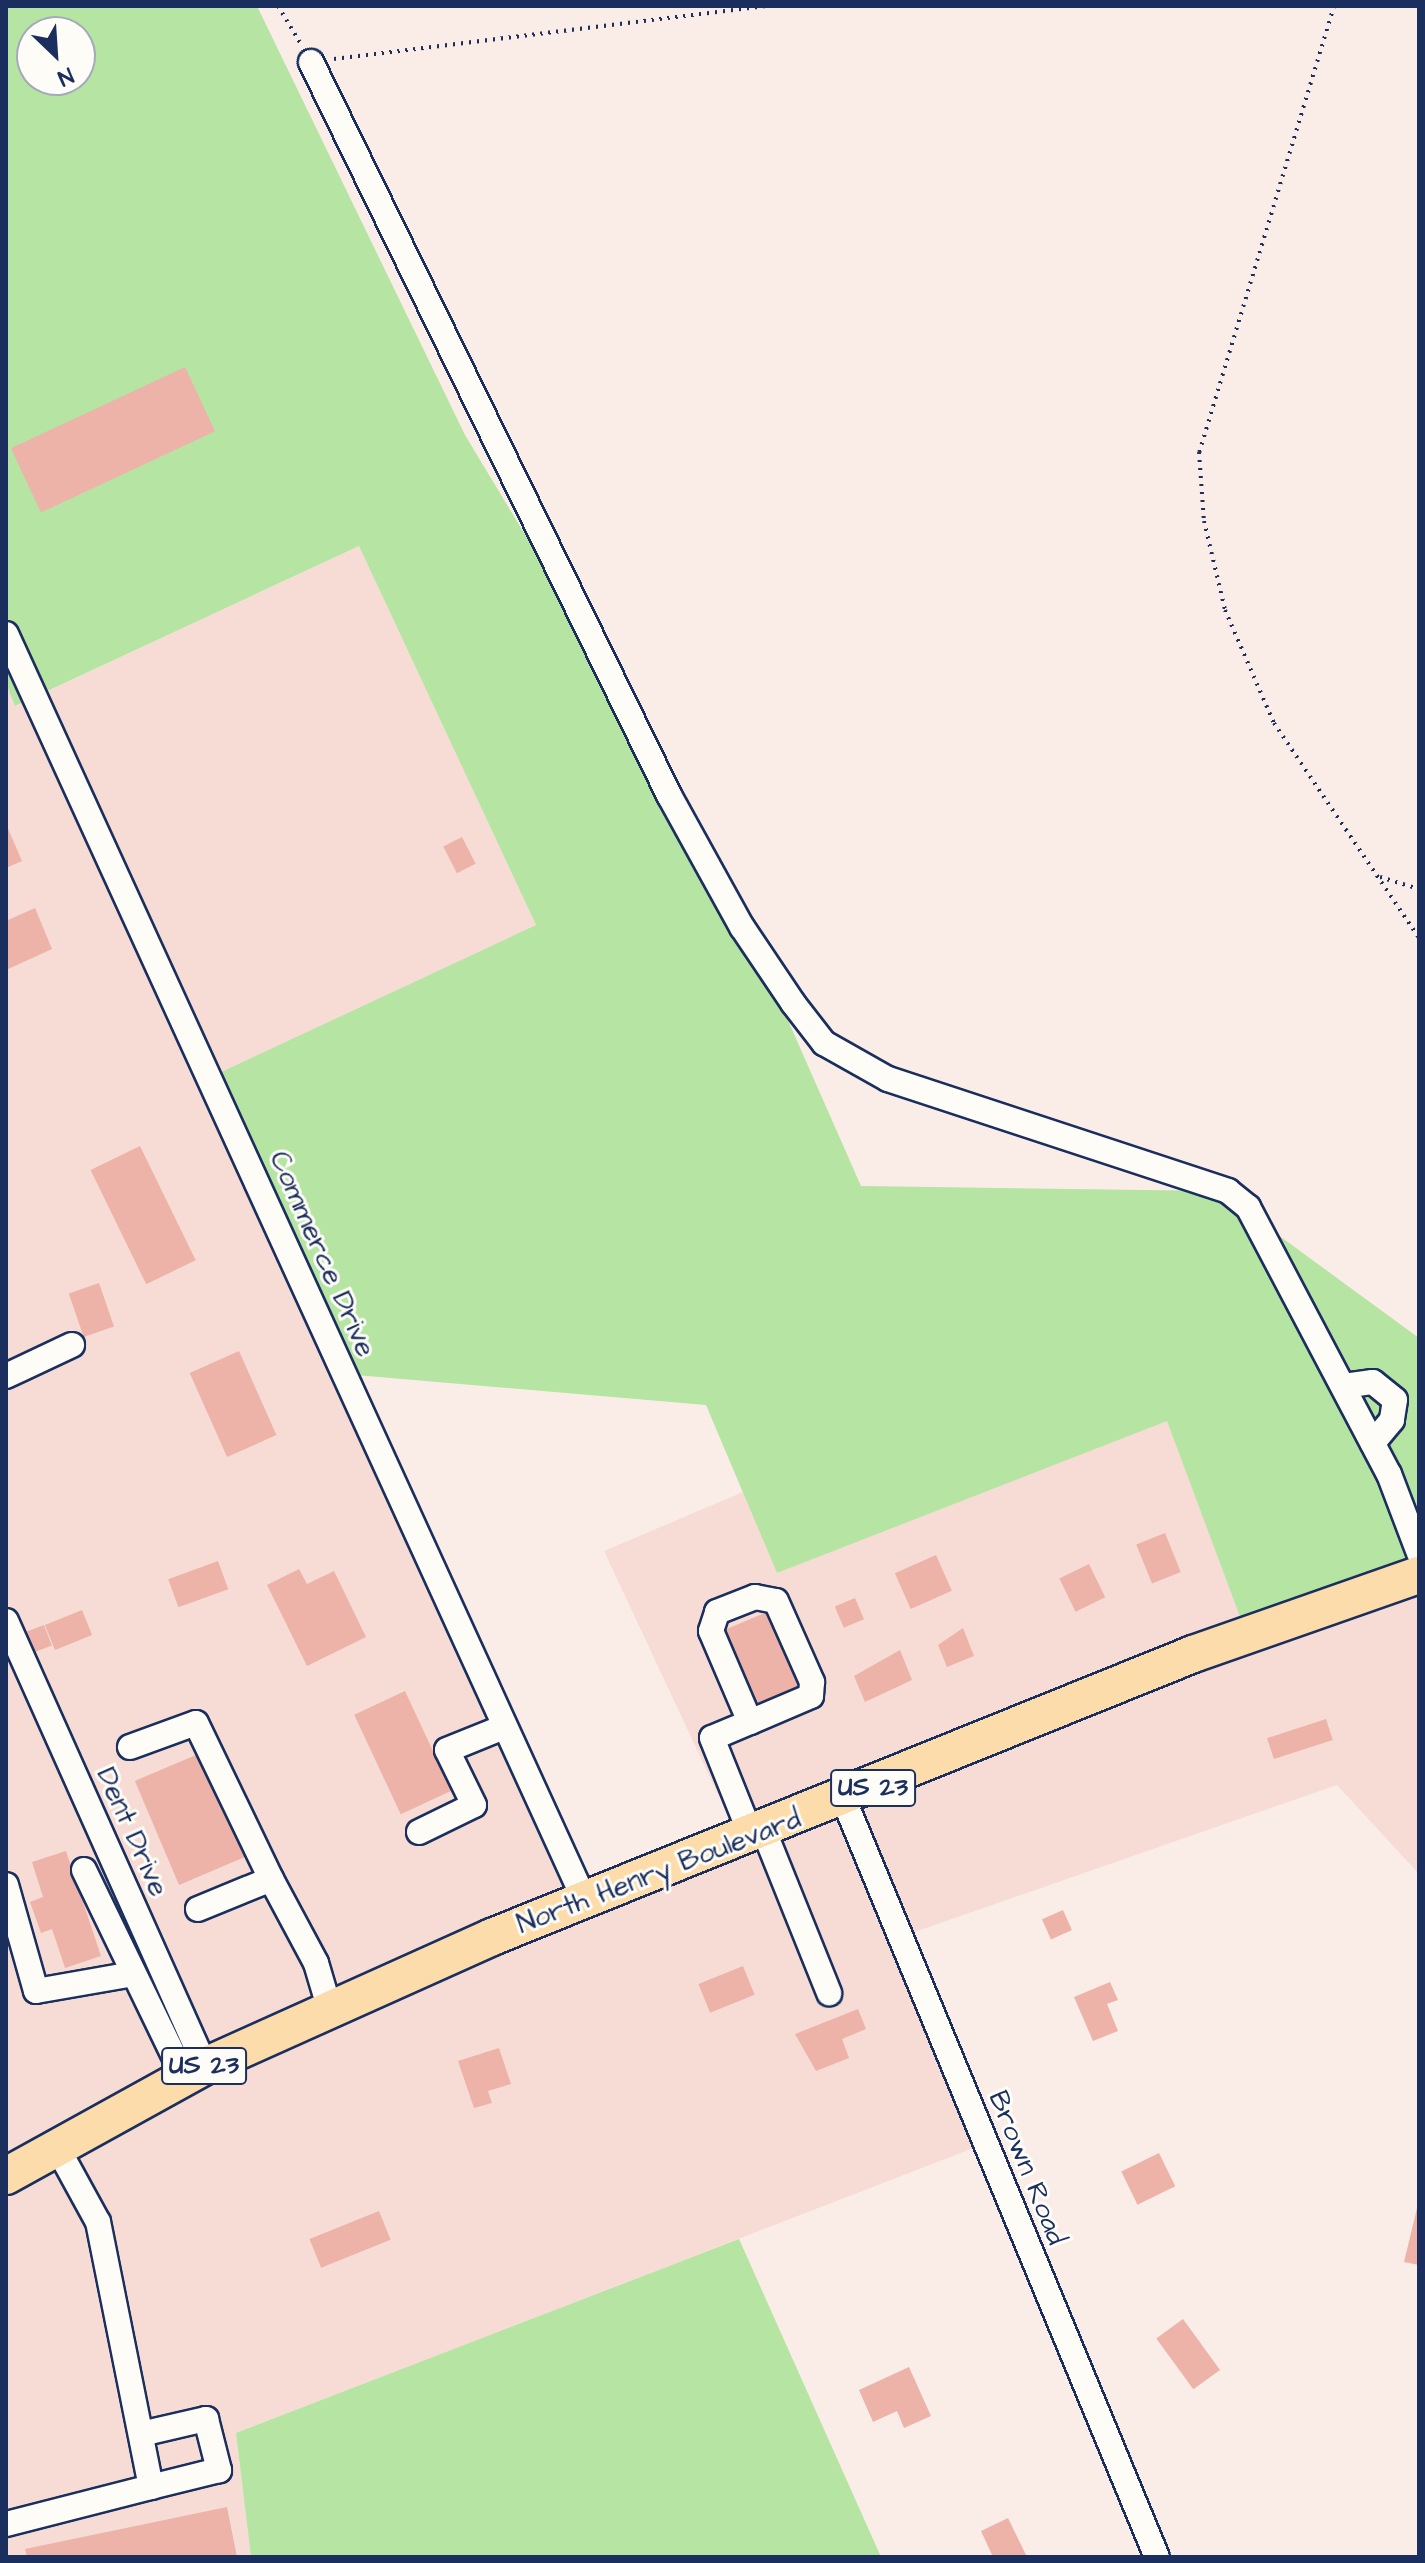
<!DOCTYPE html>
<style>
body{margin:0}
#map{position:relative;width:1425px;height:2563px;overflow:hidden;background:#faede7;font-family:"Architects Daughter",sans-serif}
div>[style]{position:absolute}
.built>*{inset:0;background:#f6dcd4}
.green>*{inset:0;background:#b5e4a3}
.building>*{inset:0;background:#edb3a9;transform-origin:0 0}
.path>*{height:4px;margin-top:-2px;transform-origin:0;background:repeating-linear-gradient(90deg,#1b2f5e 0 2px,transparent 0 8px)}
.roads{filter:drop-shadow(2px 0 #1b2f5e) drop-shadow(-2px 0 #1b2f5e) drop-shadow(0 2px #1b2f5e) drop-shadow(0 -2px #1b2f5e)}
.minor>*{height:24px;margin:-12px;padding:0 12px;transform-origin:12px;border-radius:12px;background:#fdfcf7}
.highway>*{height:36px;margin:-18px;padding:0 18px;transform-origin:18px;border-radius:18px;background:#fddcac}
span{translate:-50% -50%;white-space:nowrap;text-align:center;line-height:1.15;-webkit-text-stroke:6px #fdfcf7;paint-order:stroke}
.shield-label span{padding:2px 6px;background:#fdfcf7;border:2px solid;border-radius:6px;-webkit-text-stroke-width:0}
.shield-label{font-size:26px;color:#1b2f5e;font-weight:700}
.street-label{font-size:28px;color:#1b2f5e}
.frame{position:absolute;inset:0;border:8px solid #1b2f5e;pointer-events:none}
.north{position:absolute;left:16px;top:16px;width:80px;height:80px;box-sizing:border-box;background:#fdfcf7;border:2px solid #a3aaba;border-radius:50%;rotate:155deg;font-size:22px;font-weight:700;line-height:32px;text-align:center;color:#1b2f5e}
.north::after{content:'';display:block;margin:auto;width:28px;height:36px;background:#1b2f5e;clip-path:polygon(50% 0,100% 100%,50% 72%,0 100%)}
</style>
<div id="map">
<div class="built">
<div style="clip-path:polygon(359px 546px,536px 925px,216px 1075px,585px 1898px,735px 1831px,604px 1551px,743px 1492px,777px 1573px,1167px 1420px,1249px 1641px,1419px 1570px,1419px 1874px,1337px 1785px,903px 1936px,997px 2139px,236px 2433px,251px 2557px,6px 2557px,6px 683px,16px 706px)"></div>
</div>
<div class="green">
<div style="clip-path:polygon(evenodd,6px 6px,257px 6px,465px 435px,708px 839px,861px 1186px,1218px 1191px,1419px 1338px,1419px 1570px,1249px 1641px,1167px 1421px,777px 1573px,706px 1405px,344px 1374px,215px 1075px,536px 925px,359px 546px,15px 706px,6px 683px,6px 6px,32px 32px,80px 32px,80px 80px,32px 80px,32px 32px)"></div>
<div style="clip-path:polygon(739px 2239px,881px 2557px,251px 2557px,236px 2433px)"></div>
</div>
<div class="building">
<div style="left:185px;top:367px;width:71px;height:192px;rotate:65deg"></div>
<div style="clip-path:polygon(6px 824px,22px 861px,6px 868px)"></div>
<div style="left:462px;top:837px;width:30px;height:21px;rotate:63deg"></div>
<div style="clip-path:polygon(35px 908px,52px 949px,6px 970px,6px 921px)"></div>
<div style="left:140px;top:1146px;width:127px;height:55px;rotate:64deg"></div>
<div style="left:99px;top:1283px;width:46px;height:32px;rotate:71deg"></div>
<div style="left:239px;top:1351px;width:92px;height:54px;rotate:66deg"></div>
<div style="left:1165px;top:1533px;width:42px;height:31px;rotate:68deg"></div>
<div style="left:936px;top:1555px;width:39px;height:45px;rotate:66deg"></div>
<div style="left:218px;top:1561px;width:30px;height:53px;rotate:70deg"></div>
<div style="left:1089px;top:1564px;width:37px;height:33px;rotate:64deg"></div>
<div style="clip-path:polygon(299px 1569px,307px 1584px,334px 1571px,366px 1637px,307px 1666px,267px 1585px)"></div>
<div style="left:855px;top:1598px;width:23px;height:22px;rotate:67deg"></div>
<div style="left:82px;top:1610px;width:27px;height:40px;rotate:68deg"></div>
<div style="left:767px;top:1612px;width:82px;height:45px;rotate:67deg"></div>
<div style="left:44px;top:1625px;width:22px;height:19px;rotate:69deg"></div>
<div style="clip-path:polygon(963px 1628px,974px 1656px,947px 1667px,938px 1645px)"></div>
<div style="clip-path:polygon(900px 1650px,912px 1680px,865px 1702px,854px 1676px)"></div>
<div style="left:405px;top:1691px;width:110px;height:56px;rotate:65deg"></div>
<div style="left:1326px;top:1719px;width:22px;height:62px;rotate:72deg"></div>
<div style="left:203px;top:1752px;width:113px;height:74px;rotate:67deg"></div>
<div style="clip-path:polygon(66px 1851px,101px 1956px,65px 1968px,52px 1929px,41px 1933px,30px 1902px,43px 1897px,32px 1862px)"></div>
<div style="left:1063px;top:1910px;width:22px;height:23px;rotate:66deg"></div>
<div style="left:743px;top:1966px;width:31px;height:48px;rotate:68deg"></div>
<div style="clip-path:polygon(1110px 1982px,1118px 2000px,1107px 2004px,1118px 2031px,1093px 2041px,1074px 1997px)"></div>
<div style="clip-path:polygon(858px 2009px,866px 2029px,842px 2039px,849px 2058px,816px 2071px,795px 2034px)"></div>
<div style="clip-path:polygon(499px 2048px,511px 2084px,488px 2091px,492px 2103px,474px 2108px,458px 2061px)"></div>
<div style="left:1159px;top:2153px;width:37px;height:42px;rotate:64deg"></div>
<div style="clip-path:polygon(1418px 2204px,1419px 2204px,1419px 2265px,1404px 2262px)"></div>
<div style="left:379px;top:2211px;width:31px;height:75px;rotate:68deg"></div>
<div style="left:1183px;top:2319px;width:63px;height:33px;rotate:54deg"></div>
<div style="clip-path:polygon(909px 2367px,931px 2416px,904px 2428px,897px 2411px,873px 2422px,859px 2390px)"></div>
<div style="clip-path:polygon(227px 2507px,237px 2557px,27px 2557px,25px 2549px)"></div>
<div style="clip-path:polygon(1008px 2518px,1027px 2557px,993px 2557px,981px 2531px)"></div>
</div>
<div class="path">
<div style="left:278px;top:6px;width:47px;rotate:59deg"></div>
<div style="left:1334px;top:6px;width:466px;rotate:106.8deg"></div>
<div style="left:1199px;top:452px;width:69px;rotate:85.9deg"></div>
<div style="left:1204px;top:521px;width:91px;rotate:76.7deg"></div>
<div style="left:1225px;top:610px;width:123px;rotate:66.6deg"></div>
<div style="left:1274px;top:723px;width:259px;rotate:56deg"></div>
<div style="left:334px;top:59px;width:437px;rotate:-7deg"></div>
<div style="left:1380px;top:877px;width:41px;rotate:17.1deg"></div>
</div>
<div class="roads">
<div class="minor">
<div style="left:311px;top:62px;width:816px;rotate:63.97deg"></div>
<div style="left:669px;top:795px;width:151px;rotate:61.1deg"></div>
<div style="left:742px;top:927px;width:92px;rotate:56.1deg"></div>
<div style="left:793px;top:1003px;width:51px;rotate:52.2deg"></div>
<div style="left:824px;top:1043px;width:73px;rotate:29.4deg"></div>
<div style="left:888px;top:1079px;width:358px;rotate:18.2deg"></div>
<div style="left:1228px;top:1191px;width:26px;rotate:39deg"></div>
<div style="left:1248px;top:1207px;width:302px;rotate:62.2deg"></div>
<div style="left:1389px;top:1474px;width:85px;rotate:69.2deg"></div>
<div style="left:6px;top:634px;width:1391px;rotate:65.44deg"></div>
<div style="left:6px;top:1376px;width:73px;rotate:-25.2deg"></div>
<div style="left:1344px;top:1386px;width:29px;rotate:-8deg"></div>
<div style="left:1373px;top:1382px;width:28px;rotate:39deg"></div>
<div style="left:1395px;top:1400px;width:20px;rotate:99deg"></div>
<div style="left:1392px;top:1420px;width:30px;rotate:130deg"></div>
<div style="left:6px;top:1621px;width:487px;rotate:65.9deg"></div>
<div style="left:750px;top:1722px;width:99px;rotate:-113.2deg"></div>
<div style="left:711px;top:1631px;width:20px;rotate:-72deg"></div>
<div style="left:717px;top:1612px;width:41px;rotate:-21.5deg"></div>
<div style="left:755px;top:1597px;width:21px;rotate:11deg"></div>
<div style="left:776px;top:1601px;width:89px;rotate:66deg"></div>
<div style="left:812px;top:1682px;width:14px;rotate:94deg"></div>
<div style="left:811px;top:1696px;width:66px;rotate:156.9deg"></div>
<div style="left:750px;top:1722px;width:41px;rotate:157.2deg"></div>
<div style="left:712px;top:1738px;width:105px;rotate:68.1deg"></div>
<div style="left:130px;top:1747px;width:70px;rotate:-20deg"></div>
<div style="left:196px;top:1723px;width:173px;rotate:64.3deg"></div>
<div style="left:844px;top:1800px;width:819px;rotate:67.54deg"></div>
<div style="left:764px;top:1831px;width:175px;rotate:68.1deg"></div>
<div style="left:419px;top:1832px;width:61px;rotate:-26.1deg"></div>
<div style="left:474px;top:1805px;width:61px;rotate:-116.1deg"></div>
<div style="left:447px;top:1750px;width:61px;rotate:-22deg"></div>
<div style="left:84px;top:1870px;width:230px;rotate:64.2deg"></div>
<div style="left:6px;top:1885px;width:110px;rotate:74.2deg"></div>
<div style="left:36px;top:1991px;width:98px;rotate:-9.9deg"></div>
<div style="left:198px;top:1909px;width:79px;rotate:-22.3deg"></div>
<div style="left:271px;top:1879px;width:95px;rotate:61.8deg"></div>
<div style="left:316px;top:1963px;width:46px;rotate:73.5deg"></div>
<div style="left:141px;top:2434px;width:67px;rotate:-13deg"></div>
<div style="left:206px;top:2419px;width:53px;rotate:75.7deg"></div>
<div style="left:219px;top:2470px;width:70px;rotate:166deg"></div>
<div style="left:6px;top:2524px;width:150px;rotate:-14.3deg"></div>
<div style="left:151px;top:2487px;width:270px;rotate:-101.3deg"></div>
<div style="left:98px;top:2222px;width:85px;rotate:-118.7deg"></div>
</div>
<div class="highway">
<div style="left:6px;top:2176px;width:227px;rotate:-28.9deg"></div>
<div style="left:205px;top:2066px;width:315px;rotate:-24.2deg"></div>
<div style="left:492px;top:1937px;width:756px;rotate:-21.98deg"></div>
<div style="left:1193px;top:1654px;width:239px;rotate:-19.3deg"></div>
</div>
</div>
<div class="shield-label">
<span style="left:873px;top:1788px">US 23</span>
<span style="left:204px;top:2066px">US 23</span>
</div>
<div class="street-label">
<span style="left:322px;top:1254px;rotate:66deg">Commerce Drive</span>
<span style="left:132px;top:1832px;rotate:66deg">Dent Drive</span>
<span style="left:659px;top:1872px;rotate:-21deg">North Henry Boulevard</span>
<span style="left:1027px;top:2168px;rotate:68deg">Brown Road</span>
</div>
<div class="frame"></div>
<div class="north">N</div>
</div>
